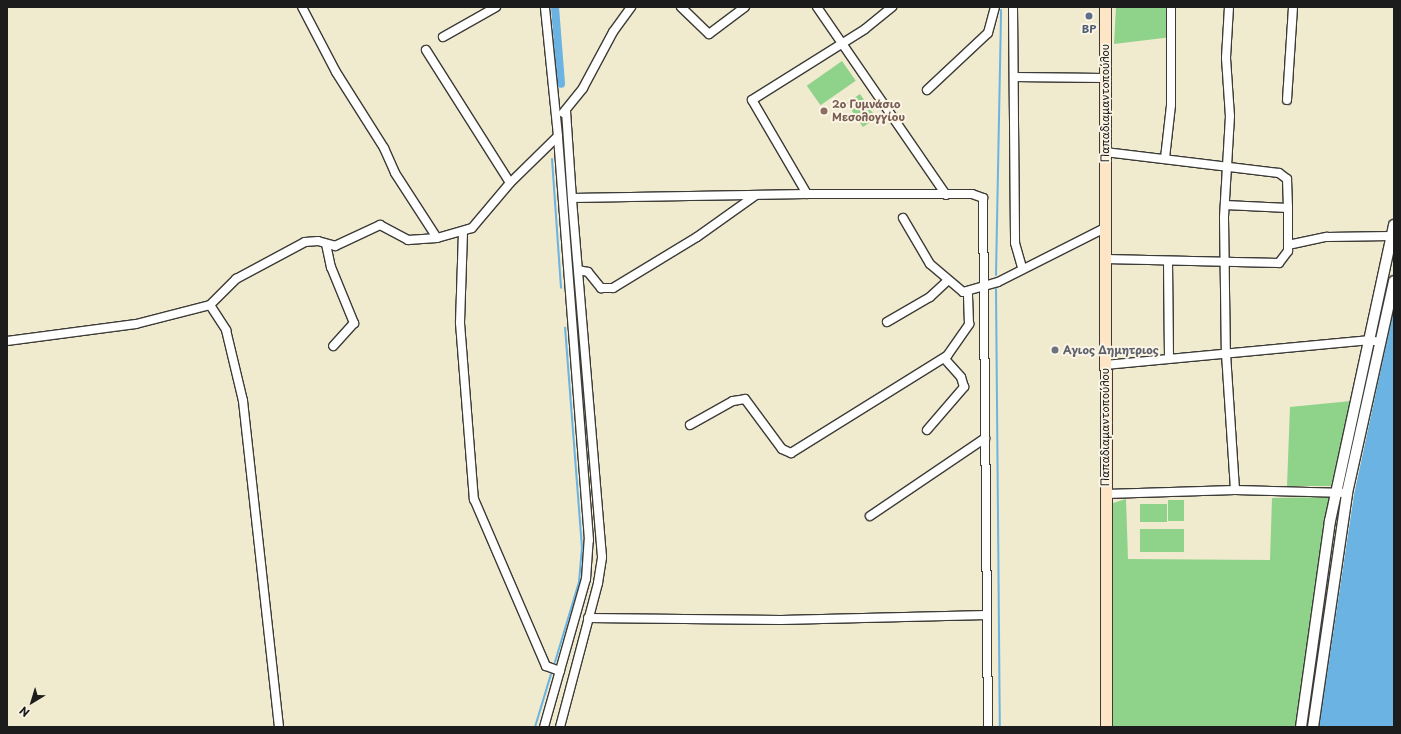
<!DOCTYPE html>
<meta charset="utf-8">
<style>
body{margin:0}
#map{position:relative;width:1401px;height:734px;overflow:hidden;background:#f0eacf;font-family:"Playpen Sans",sans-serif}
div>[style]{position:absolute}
.green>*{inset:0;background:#8fd38b;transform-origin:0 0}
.water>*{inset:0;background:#6bb3e2}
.stream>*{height:2px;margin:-1px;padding:0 1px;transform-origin:1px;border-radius:1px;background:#6bb3e2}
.canal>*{height:8px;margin:-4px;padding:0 4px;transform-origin:4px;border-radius:4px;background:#6bb3e2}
.roads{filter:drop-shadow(1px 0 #3c3b37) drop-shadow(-1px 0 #3c3b37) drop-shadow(0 1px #3c3b37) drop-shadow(0 -1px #3c3b37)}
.minor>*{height:8px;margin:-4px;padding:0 4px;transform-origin:4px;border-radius:4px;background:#fff}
.tertiary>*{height:10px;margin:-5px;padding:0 5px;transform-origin:5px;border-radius:5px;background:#fff}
.secondary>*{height:11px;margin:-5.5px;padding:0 5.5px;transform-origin:5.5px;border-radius:5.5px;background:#fde5c5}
.dots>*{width:11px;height:11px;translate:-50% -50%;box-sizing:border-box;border:2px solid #fcf5e5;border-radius:50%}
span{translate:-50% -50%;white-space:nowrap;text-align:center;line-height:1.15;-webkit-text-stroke:4px #fcf5e5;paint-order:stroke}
.service-label{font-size:11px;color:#4e5e75;font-weight:700}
.street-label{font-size:11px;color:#1c1c1c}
.education-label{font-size:11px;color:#785e54;font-weight:700}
.left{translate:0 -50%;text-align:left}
.worship-label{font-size:11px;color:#5b616d;font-weight:700}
.frame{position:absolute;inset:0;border:8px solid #1c1c1c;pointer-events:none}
.north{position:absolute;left:12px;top:682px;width:40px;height:40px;-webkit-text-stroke:3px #fcf5e5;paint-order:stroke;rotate:218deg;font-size:11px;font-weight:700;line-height:16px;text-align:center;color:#1c1c1c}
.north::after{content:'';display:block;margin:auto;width:14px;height:18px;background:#1c1c1c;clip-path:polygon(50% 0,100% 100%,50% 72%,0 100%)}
</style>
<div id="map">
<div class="green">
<div style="clip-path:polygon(1116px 7px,1172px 7px,1172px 37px,1114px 44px)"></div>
<div style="left:842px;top:61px;width:24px;height:43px;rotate:55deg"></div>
<div style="left:860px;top:94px;width:29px;height:16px;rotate:56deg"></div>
<div style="clip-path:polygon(1351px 401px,1331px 486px,1287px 486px,1290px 407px)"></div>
<div style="clip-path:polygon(1330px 497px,1295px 727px,1112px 727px,1110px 507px,1113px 503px,1126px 499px,1128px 559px,1270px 560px,1272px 498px)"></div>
<div style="left:1168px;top:500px;width:16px;height:21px"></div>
<div style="left:1140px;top:504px;width:27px;height:18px"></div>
<div style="left:1140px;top:529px;width:44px;height:23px"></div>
</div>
<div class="water">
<div style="clip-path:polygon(1394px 308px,1394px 727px,1319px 727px,1354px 495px)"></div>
</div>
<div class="stream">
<div style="left:552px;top:159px;width:129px;rotate:86deg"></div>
<div style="left:996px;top:275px;width:265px;rotate:-88.9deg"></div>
<div style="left:996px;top:289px;width:438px;rotate:89.5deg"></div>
<div style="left:555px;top:662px;width:84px;rotate:-73.3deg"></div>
<div style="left:579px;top:582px;width:34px;rotate:-85deg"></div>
<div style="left:582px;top:548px;width:221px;rotate:-94.4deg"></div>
<div style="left:535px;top:727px;width:55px;rotate:-73.2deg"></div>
</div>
<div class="canal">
<div style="left:555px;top:7px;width:77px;rotate:85.5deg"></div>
</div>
<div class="roads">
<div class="minor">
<div style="left:302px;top:7px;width:73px;rotate:62.4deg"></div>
<div style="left:336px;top:72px;width:90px;rotate:57.7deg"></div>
<div style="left:384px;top:148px;width:27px;rotate:66deg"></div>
<div style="left:395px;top:173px;width:77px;rotate:57.1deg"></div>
<div style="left:681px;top:7px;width:39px;rotate:44deg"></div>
<div style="left:709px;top:34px;width:45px;rotate:-36.9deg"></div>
<div style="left:817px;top:7px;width:228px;rotate:55.5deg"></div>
<div style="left:1013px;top:7px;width:236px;rotate:89.5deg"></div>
<div style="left:1015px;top:243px;width:26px;rotate:74deg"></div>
<div style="left:1229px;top:7px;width:51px;rotate:93.4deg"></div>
<div style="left:1226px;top:58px;width:58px;rotate:86.1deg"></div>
<div style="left:1230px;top:116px;width:102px;rotate:93.4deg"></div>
<div style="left:1224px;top:218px;width:136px;rotate:89.2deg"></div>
<div style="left:1226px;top:354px;width:136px;rotate:86.2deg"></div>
<div style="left:443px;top:37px;width:61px;rotate:-29.5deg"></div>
<div style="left:426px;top:50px;width:157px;rotate:57.7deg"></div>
<div style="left:1014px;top:77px;width:90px;rotate:0.6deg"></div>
<div style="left:927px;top:90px;width:83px;rotate:-43.1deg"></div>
<div style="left:988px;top:33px;width:27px;rotate:-75deg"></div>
<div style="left:1287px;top:100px;width:93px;rotate:-86.3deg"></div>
<div style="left:566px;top:111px;width:87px;rotate:86.1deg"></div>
<div style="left:572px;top:198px;width:235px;rotate:-1deg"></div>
<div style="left:807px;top:194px;width:165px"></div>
<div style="left:972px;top:194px;width:12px;rotate:20deg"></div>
<div style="left:983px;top:198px;width:529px;rotate:89.46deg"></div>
<div style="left:563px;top:113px;width:32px;rotate:-51deg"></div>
<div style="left:583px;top:88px;width:64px;rotate:-61.8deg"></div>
<div style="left:613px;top:32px;width:31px;rotate:-54deg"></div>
<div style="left:1105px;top:152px;width:175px;rotate:6.9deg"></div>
<div style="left:1279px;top:173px;width:10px;rotate:37deg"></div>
<div style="left:1287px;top:179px;width:29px;rotate:88deg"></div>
<div style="left:1288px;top:208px;width:43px;rotate:90deg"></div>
<div style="left:1288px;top:251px;width:15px;rotate:127deg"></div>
<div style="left:1279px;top:263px;width:174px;rotate:-178.7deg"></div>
<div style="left:1165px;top:158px;width:53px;rotate:-83.5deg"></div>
<div style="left:1171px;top:105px;width:98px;rotate:-90deg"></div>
<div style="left:807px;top:194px;width:109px;rotate:-120.3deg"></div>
<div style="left:752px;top:100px;width:133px;rotate:-32.1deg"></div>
<div style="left:865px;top:29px;width:35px;rotate:-39deg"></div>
<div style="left:1225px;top:205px;width:63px;rotate:2.7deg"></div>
<div style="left:903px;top:218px;width:53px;rotate:59.6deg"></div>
<div style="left:930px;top:264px;width:43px;rotate:40.3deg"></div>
<div style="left:963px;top:292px;width:36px;rotate:-16deg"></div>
<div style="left:998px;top:282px;width:120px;rotate:-26.8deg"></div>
<div style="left:463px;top:232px;width:91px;rotate:91.9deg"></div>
<div style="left:460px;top:323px;width:177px;rotate:85.5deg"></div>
<div style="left:474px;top:499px;width:182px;rotate:66.7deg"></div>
<div style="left:546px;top:666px;width:15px;rotate:20deg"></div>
<div style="left:326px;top:244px;width:24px;rotate:78deg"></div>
<div style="left:331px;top:267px;width:61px;rotate:67.7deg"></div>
<div style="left:354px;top:323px;width:31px;rotate:132deg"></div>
<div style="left:1288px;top:245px;width:40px;rotate:-12deg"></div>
<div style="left:1327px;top:237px;width:64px;rotate:-0.9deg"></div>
<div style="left:1168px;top:262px;width:96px;rotate:89.4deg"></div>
<div style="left:578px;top:270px;width:10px;rotate:11deg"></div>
<div style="left:588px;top:272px;width:21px;rotate:51deg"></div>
<div style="left:601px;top:288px;width:12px"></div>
<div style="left:613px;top:288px;width:98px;rotate:-31.3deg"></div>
<div style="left:697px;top:237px;width:72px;rotate:-35.4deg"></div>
<div style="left:210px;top:305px;width:30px;rotate:57deg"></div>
<div style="left:226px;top:330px;width:73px;rotate:76.5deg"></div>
<div style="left:243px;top:401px;width:328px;rotate:83.7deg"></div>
<div style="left:887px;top:322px;width:50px;rotate:-30.2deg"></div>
<div style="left:930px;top:297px;width:23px;rotate:-43deg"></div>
<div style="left:7px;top:341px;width:130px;rotate:-7.5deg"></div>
<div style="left:136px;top:324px;width:76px;rotate:-14.4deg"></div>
<div style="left:210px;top:305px;width:37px;rotate:-45deg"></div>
<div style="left:236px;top:279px;width:78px;rotate:-28.2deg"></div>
<div style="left:305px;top:242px;width:13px;rotate:-4deg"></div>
<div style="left:318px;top:241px;width:18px;rotate:16deg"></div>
<div style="left:335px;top:246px;width:50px;rotate:-25deg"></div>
<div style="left:380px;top:225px;width:32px;rotate:28deg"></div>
<div style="left:408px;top:240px;width:29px;rotate:-4deg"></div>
<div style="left:437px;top:238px;width:36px;rotate:-16deg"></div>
<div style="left:472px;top:228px;width:59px;rotate:-49.8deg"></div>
<div style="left:510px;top:183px;width:67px;rotate:-44.4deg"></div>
<div style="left:558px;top:136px;width:130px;rotate:-95.8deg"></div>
<div style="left:1105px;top:365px;width:264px;rotate:-5.4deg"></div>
<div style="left:1368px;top:340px;width:12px;rotate:9deg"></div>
<div style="left:690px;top:425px;width:49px;rotate:-29.2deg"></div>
<div style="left:733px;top:401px;width:12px;rotate:-9deg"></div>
<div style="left:745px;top:399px;width:62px;rotate:53.5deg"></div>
<div style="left:782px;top:449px;width:10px;rotate:24deg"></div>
<div style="left:791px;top:453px;width:184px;rotate:-31.9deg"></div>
<div style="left:947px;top:356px;width:39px;rotate:-55deg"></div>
<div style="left:969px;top:324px;width:33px;rotate:-92deg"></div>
<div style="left:927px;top:430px;width:57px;rotate:-49.3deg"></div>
<div style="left:964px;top:387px;width:10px;rotate:-107deg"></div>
<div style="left:961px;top:377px;width:25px;rotate:-132deg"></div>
<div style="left:1106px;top:494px;width:129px;rotate:-1.8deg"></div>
<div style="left:1235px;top:490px;width:112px;rotate:1.5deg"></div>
<div style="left:870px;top:516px;width:139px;rotate:-34.1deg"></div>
<div style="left:588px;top:618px;width:193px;rotate:0.6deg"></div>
<div style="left:781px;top:620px;width:206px;rotate:-1.4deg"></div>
<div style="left:544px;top:727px;width:154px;rotate:-74.2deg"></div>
<div style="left:586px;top:579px;width:39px;rotate:-86deg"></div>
<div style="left:589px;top:540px;width:405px;rotate:-94.4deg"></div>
<div style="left:560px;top:727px;width:149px;rotate:-75.2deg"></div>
<div style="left:598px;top:583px;width:26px;rotate:-81deg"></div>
<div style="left:602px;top:557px;width:360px;rotate:-94.8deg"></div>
</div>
<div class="tertiary">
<div style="left:1301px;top:727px;width:208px;rotate:-82deg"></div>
<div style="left:1330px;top:521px;width:303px;rotate:-77.8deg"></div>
<div style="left:1313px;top:727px;width:236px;rotate:-81.7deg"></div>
<div style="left:1347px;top:493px;width:217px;rotate:-77.5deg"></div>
</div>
<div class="secondary">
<div style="left:1105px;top:7px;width:720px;rotate:89.92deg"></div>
</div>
</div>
<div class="dots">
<div style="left:1089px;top:16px;background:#5c6f8a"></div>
<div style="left:824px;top:111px;background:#8d6e63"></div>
<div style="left:1055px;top:350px;background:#6b7280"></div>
</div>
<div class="service-label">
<span style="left:1089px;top:29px">BP</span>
</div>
<div class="street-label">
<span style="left:1105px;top:103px;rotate:-90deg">Παπαδιαμαντοπούλου</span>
<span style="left:1105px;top:427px;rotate:-90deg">Παπαδιαμαντοπούλου</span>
</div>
<div class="education-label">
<span class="left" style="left:832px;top:111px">2ο Γυμνάσιο<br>Μεσολογγίου</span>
</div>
<div class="worship-label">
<span class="left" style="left:1063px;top:350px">Αγιος Δημητριος</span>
</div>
<div class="frame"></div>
<div class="north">N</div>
</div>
